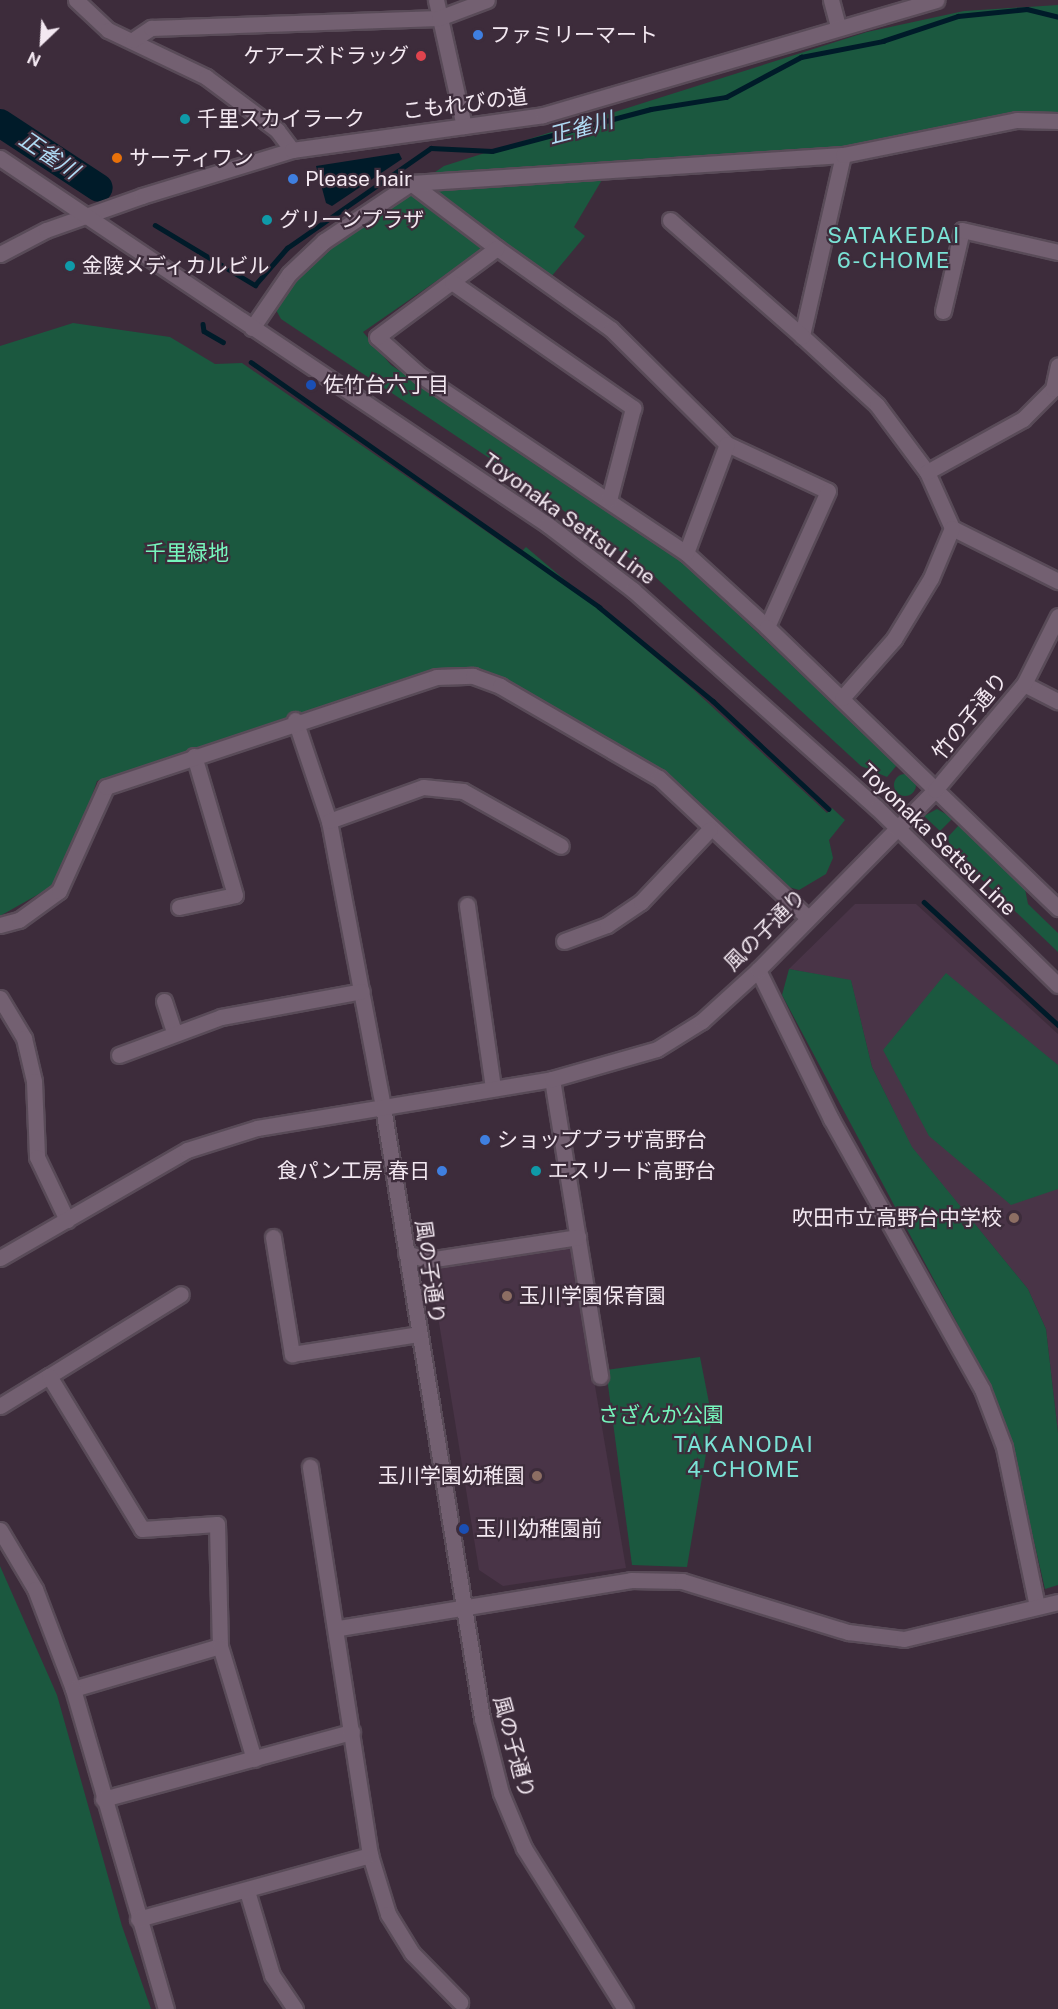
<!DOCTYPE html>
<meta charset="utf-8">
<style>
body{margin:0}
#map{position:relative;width:1058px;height:2009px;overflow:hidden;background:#3d2c3b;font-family:"Public Sans","Noto Sans JP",sans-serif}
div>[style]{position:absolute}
.built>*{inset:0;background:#493447}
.green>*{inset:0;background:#1b583f}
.round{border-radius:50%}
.water>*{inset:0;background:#001b29}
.stream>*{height:4.5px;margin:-2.25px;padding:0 2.25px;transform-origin:2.25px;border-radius:2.25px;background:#001b29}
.river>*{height:28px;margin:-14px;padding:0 14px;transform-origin:14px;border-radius:14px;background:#001b29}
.roads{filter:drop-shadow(2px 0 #594b58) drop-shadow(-2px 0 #594b58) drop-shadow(0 2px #594b58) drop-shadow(0 -2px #594b58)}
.minor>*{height:15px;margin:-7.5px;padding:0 7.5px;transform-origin:7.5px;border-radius:7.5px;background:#736071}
.tertiary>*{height:15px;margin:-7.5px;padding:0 7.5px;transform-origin:7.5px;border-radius:7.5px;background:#736071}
.secondary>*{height:15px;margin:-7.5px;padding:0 7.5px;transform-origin:7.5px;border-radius:7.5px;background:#736071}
.dots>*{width:16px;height:16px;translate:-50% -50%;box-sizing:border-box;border:3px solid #3d2c3b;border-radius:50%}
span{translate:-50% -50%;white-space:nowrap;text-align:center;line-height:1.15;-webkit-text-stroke:4.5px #3d2c3b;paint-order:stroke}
.poi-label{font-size:21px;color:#f3e8f1}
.left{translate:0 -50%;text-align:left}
.right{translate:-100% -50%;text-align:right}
.street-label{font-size:21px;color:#f3e8f1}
.park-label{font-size:21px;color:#76f7bd}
.water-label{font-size:22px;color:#afdaf3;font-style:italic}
.neighbourhood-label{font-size:22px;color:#7ae2d5;letter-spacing:1.5px}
.north{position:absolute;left:12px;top:12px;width:60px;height:60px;-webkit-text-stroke:4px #3d2c3b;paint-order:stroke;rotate:205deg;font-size:16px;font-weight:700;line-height:24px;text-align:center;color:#f3e8f1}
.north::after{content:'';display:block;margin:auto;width:21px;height:27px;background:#f3e8f1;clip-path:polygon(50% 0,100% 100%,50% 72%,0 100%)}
</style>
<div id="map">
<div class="built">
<div style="clip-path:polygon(855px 904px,916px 904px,1058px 1034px,1058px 1433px,1046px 1329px,1028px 1289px,912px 1148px,872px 1067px,851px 981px,789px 969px)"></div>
<div style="clip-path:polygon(571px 1245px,626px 1568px,503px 1586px,479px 1570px,430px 1267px)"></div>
</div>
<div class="green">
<div style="clip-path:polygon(1058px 5px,1058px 112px,1018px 112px,842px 148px,612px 163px,574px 227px,585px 236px,551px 277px,497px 239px,363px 332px,391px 365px,679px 558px,897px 765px,887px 777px,861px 766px,653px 575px,510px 472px,281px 319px,276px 310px,298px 274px,323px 249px,444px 166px,867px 32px,964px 11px)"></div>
<div style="clip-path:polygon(73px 323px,170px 337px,215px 364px,242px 363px,519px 554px,526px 547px,694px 690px,827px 813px,832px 808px,845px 820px,829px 840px,833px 858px,826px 874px,799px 890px,782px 885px,659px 772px,510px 684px,472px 668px,433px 669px,97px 781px,78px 837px,53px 886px,0 916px,0 346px)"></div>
<div class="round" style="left:894px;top:774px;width:22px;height:22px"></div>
<div style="clip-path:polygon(937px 809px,953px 818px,940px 831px,924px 816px)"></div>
<div style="clip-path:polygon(959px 825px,1025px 889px,1028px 904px,1058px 933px,1058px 952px,954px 853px,947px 838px)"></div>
<div style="clip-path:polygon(789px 969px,851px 980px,872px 1067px,912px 1147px,1028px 1289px,1046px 1329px,1058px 1433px,1058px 1585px,1045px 1589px,1011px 1442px,989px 1383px,782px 995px)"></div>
<div style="clip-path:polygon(946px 973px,1058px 1065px,1058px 1189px,1011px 1205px,929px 1136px,883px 1050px)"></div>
<div style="clip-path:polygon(700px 1357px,712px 1418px,687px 1567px,632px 1565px,606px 1370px)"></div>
<div style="clip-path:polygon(0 1566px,57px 1695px,122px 1926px,151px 2009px,0 2009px)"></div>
</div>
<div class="water">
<div style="clip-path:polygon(399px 153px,402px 159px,332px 206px,326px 203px,316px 166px)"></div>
</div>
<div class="stream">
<div style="left:155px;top:225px;width:117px;rotate:31deg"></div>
<div style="left:255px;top:285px;width:49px;rotate:-49.1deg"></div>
<div style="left:287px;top:248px;width:175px;rotate:-34.8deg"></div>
<div style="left:431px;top:148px;width:61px;rotate:2.8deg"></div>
<div style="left:492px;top:151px;width:164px;rotate:-14.8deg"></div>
<div style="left:651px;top:109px;width:76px;rotate:-9.1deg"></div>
<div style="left:726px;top:97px;width:85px;rotate:-28.1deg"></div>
<div style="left:801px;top:57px;width:84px;rotate:-11deg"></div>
<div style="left:883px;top:41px;width:79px;rotate:-18.4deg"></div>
<div style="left:958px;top:16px;width:69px;rotate:-5.8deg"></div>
<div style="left:1027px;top:9px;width:32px;rotate:14deg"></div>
<div style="left:203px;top:324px;width:7px;rotate:82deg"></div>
<div style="left:204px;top:331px;width:22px;rotate:30deg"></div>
<div style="left:251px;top:362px;width:426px;rotate:35.1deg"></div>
<div style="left:599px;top:607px;width:148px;rotate:39.5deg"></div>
<div style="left:713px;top:701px;width:158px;rotate:43deg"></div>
<div style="left:924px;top:902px;width:182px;rotate:42.5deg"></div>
</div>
<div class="river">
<div style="left:0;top:123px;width:118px;rotate:33.3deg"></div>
</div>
<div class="roads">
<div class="minor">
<div style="left:76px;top:0;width:44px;rotate:43.2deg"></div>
<div style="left:108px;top:30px;width:109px;rotate:25.6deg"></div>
<div style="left:206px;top:77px;width:89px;rotate:36.7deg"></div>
<div style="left:277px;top:130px;width:25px;rotate:53deg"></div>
<div style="left:436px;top:0;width:129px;rotate:77.5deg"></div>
<div style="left:831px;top:0;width:27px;rotate:75deg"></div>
<div style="left:133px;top:40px;width:22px;rotate:-34deg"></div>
<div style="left:151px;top:28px;width:288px;rotate:-2deg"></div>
<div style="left:439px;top:18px;width:51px;rotate:-20.6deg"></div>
<div style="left:843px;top:155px;width:186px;rotate:102.8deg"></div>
<div style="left:802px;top:336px;width:102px;rotate:42.6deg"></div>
<div style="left:877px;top:405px;width:84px;rotate:53.3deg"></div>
<div style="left:927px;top:472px;width:61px;rotate:65.9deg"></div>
<div style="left:952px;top:528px;width:119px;rotate:26.6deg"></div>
<div style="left:411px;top:183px;width:108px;rotate:37.1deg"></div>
<div style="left:670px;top:220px;width:176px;rotate:41.3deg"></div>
<div style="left:497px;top:248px;width:140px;rotate:35.4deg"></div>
<div style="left:611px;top:329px;width:163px;rotate:44.8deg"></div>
<div style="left:727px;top:444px;width:111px;rotate:25deg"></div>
<div style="left:828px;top:491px;width:149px;rotate:114.2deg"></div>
<div style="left:767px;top:627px;width:110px;rotate:-137.6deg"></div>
<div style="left:686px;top:553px;width:320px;rotate:-146.2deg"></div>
<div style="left:420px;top:375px;width:57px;rotate:-138.5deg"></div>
<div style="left:377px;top:337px;width:149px;rotate:-36.6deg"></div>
<div style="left:452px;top:282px;width:221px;rotate:34.8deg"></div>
<div style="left:633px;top:408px;width:95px;rotate:104.6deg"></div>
<div style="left:943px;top:311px;width:83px;rotate:-76.8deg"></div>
<div style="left:962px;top:230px;width:98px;rotate:12.9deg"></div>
<div style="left:252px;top:328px;width:65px;rotate:-55.6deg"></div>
<div style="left:289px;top:274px;width:48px;rotate:-43.3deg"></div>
<div style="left:324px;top:241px;width:105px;rotate:-33.7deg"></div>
<div style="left:411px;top:183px;width:433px;rotate:-3.7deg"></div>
<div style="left:843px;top:155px;width:177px;rotate:-11.4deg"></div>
<div style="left:1017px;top:120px;width:41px;rotate:1.4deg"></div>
<div style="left:927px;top:472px;width:110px;rotate:-28.9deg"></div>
<div style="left:1023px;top:419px;width:42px;rotate:-45deg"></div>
<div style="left:1053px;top:389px;width:24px;rotate:-78deg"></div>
<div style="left:686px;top:553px;width:116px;rotate:-69.4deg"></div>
<div style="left:767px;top:627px;width:405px;rotate:44deg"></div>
<div style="left:1024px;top:684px;width:38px;rotate:27deg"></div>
<div style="left:842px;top:698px;width:79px;rotate:-48.6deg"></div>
<div style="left:894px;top:639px;width:71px;rotate:-58.8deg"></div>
<div style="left:931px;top:578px;width:54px;rotate:-67.2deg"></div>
<div style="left:295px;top:720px;width:107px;rotate:71.4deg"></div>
<div style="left:329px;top:821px;width:291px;rotate:79.3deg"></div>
<div style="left:329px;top:821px;width:100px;rotate:-19.9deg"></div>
<div style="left:423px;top:787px;width:40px;rotate:5.7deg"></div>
<div style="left:463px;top:791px;width:112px;rotate:29.3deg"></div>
<div style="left:467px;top:905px;width:185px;rotate:81.9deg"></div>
<div style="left:179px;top:907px;width:57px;rotate:-12.1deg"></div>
<div style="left:235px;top:895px;width:145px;rotate:-106.4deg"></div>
<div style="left:0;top:925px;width:20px;rotate:-15deg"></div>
<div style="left:19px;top:920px;width:49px;rotate:-35.9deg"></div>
<div style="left:59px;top:891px;width:114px;rotate:-65.7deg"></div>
<div style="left:106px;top:787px;width:348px;rotate:-18.4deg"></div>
<div style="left:436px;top:677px;width:37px;rotate:-2deg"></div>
<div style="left:473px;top:676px;width:29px;rotate:20deg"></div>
<div style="left:500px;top:686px;width:184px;rotate:30.1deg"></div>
<div style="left:659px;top:778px;width:203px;rotate:43.2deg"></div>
<div style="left:564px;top:941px;width:46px;rotate:-20.4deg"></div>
<div style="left:607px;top:925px;width:41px;rotate:-34.1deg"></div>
<div style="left:641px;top:902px;width:100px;rotate:-46.6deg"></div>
<div style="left:758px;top:970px;width:166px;rotate:63.9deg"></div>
<div style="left:831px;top:1119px;width:309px;rotate:60.8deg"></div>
<div style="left:982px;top:1389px;width:62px;rotate:69.2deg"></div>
<div style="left:1004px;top:1447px;width:163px;rotate:78.3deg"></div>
<div style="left:0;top:998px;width:47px;rotate:59deg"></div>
<div style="left:24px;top:1038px;width:44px;rotate:76.9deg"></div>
<div style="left:34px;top:1081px;width:76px;rotate:87.7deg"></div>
<div style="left:37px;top:1157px;width:70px;rotate:64.5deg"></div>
<div style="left:164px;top:1001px;width:33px;rotate:72deg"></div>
<div style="left:119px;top:1055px;width:109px;rotate:-20.4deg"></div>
<div style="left:221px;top:1017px;width:143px;rotate:-10.4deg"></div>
<div style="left:552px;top:1079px;width:301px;rotate:80.8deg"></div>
<div style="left:273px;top:1237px;width:119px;rotate:80.8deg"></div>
<div style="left:292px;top:1354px;width:128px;rotate:-9deg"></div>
<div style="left:406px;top:1253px;width:23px;rotate:18deg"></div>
<div style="left:428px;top:1260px;width:152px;rotate:-8.7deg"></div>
<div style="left:49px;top:1376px;width:155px;rotate:-31.8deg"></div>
<div style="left:0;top:1406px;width:57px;rotate:-31.5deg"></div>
<div style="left:49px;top:1376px;width:179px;rotate:58.7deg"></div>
<div style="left:142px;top:1529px;width:75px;rotate:-3.8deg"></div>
<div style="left:217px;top:1524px;width:122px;rotate:88.6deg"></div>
<div style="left:220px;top:1646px;width:153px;rotate:163.7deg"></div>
<div style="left:0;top:1530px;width:69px;rotate:59.3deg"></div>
<div style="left:35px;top:1589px;width:107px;rotate:69.2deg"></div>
<div style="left:73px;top:1689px;width:333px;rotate:73.8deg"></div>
<div style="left:339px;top:1628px;width:296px;rotate:-9.3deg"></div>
<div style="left:631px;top:1580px;width:51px;rotate:1.1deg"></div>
<div style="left:682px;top:1581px;width:174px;rotate:17.1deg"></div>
<div style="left:848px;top:1632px;width:56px;rotate:7.1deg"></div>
<div style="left:904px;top:1639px;width:158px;rotate:-13.5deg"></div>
<div style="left:220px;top:1646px;width:118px;rotate:73.3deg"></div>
<div style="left:103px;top:1799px;width:258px;rotate:-15.1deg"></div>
<div style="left:370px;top:1855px;width:62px;rotate:73deg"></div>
<div style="left:388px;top:1914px;width:46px;rotate:58.4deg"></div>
<div style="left:412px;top:1953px;width:69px;rotate:45.6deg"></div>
<div style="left:247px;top:1891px;width:88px;rotate:73.4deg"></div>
<div style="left:272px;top:1975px;width:41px;rotate:55.9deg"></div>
<div style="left:138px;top:1919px;width:241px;rotate:-15.4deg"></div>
<div style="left:370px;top:1855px;width:393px;rotate:-98.8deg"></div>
</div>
<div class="tertiary">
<div style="left:0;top:254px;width:52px;rotate:-27.6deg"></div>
<div style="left:46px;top:230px;width:102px;rotate:-19.5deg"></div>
<div style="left:142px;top:196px;width:157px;rotate:-17deg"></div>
<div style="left:292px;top:150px;width:253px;rotate:-7.9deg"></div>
<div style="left:543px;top:115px;width:410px;rotate:-16.3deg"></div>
<div style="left:383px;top:1107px;width:619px;rotate:80.8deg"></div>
<div style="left:482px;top:1718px;width:77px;rotate:75.8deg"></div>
<div style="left:501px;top:1793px;width:60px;rotate:67.3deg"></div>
<div style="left:524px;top:1848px;width:190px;rotate:57.9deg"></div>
<div style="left:0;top:1258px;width:216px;rotate:-30deg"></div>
<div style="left:187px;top:1150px;width:73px;rotate:-17.4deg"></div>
<div style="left:257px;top:1128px;width:299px;rotate:-9.4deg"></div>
<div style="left:552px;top:1079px;width:109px;rotate:-15.9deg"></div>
<div style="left:657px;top:1049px;width:53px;rotate:-31.9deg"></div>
<div style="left:702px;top:1021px;width:76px;rotate:-42.3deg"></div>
<div style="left:758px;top:970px;width:252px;rotate:-45.5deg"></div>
<div style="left:935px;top:790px;width:138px;rotate:-50deg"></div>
<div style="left:1024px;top:684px;width:76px;rotate:-63.4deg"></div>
</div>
<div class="secondary">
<div style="left:0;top:158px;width:660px;rotate:33.81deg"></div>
<div style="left:548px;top:525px;width:107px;rotate:37.4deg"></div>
<div style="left:633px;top:590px;width:327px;rotate:41.8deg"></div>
<div style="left:877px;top:808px;width:253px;rotate:44.4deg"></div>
</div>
</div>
<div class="dots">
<div style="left:478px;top:35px;background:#3f7fe0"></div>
<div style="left:421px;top:56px;background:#e0444e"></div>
<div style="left:185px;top:119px;background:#0f9aa8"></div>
<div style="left:117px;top:158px;background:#e8710a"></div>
<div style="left:293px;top:179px;background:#3f7fe0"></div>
<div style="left:267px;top:220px;background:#0f9aa8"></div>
<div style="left:70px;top:266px;background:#0f9aa8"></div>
<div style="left:311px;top:385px;background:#1a4fb4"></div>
<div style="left:485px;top:1140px;background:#3f7fe0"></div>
<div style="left:442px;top:1171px;background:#3f7fe0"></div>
<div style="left:536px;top:1171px;background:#0f9aa8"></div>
<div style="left:1014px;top:1218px;background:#8d6e63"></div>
<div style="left:507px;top:1296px;background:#8d6e63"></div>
<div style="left:537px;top:1476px;background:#8d6e63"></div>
<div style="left:464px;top:1529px;background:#1a4fb4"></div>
</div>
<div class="poi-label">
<span class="left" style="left:490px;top:35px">ファミリーマート</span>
<span class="right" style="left:409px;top:56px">ケアーズドラッグ</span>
<span class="left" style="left:197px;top:119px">千里スカイラーク</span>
<span class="left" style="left:129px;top:158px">サーティワン</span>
<span class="left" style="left:305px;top:179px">Please hair</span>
<span class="left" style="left:279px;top:220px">グリーンプラザ</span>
<span class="left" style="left:82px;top:266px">金陵メディカルビル</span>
<span class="left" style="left:323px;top:385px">佐竹台六丁目</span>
<span class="left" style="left:497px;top:1140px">ショッププラザ高野台</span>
<span class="right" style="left:430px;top:1171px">食パン工房 春日</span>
<span class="left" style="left:548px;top:1171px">エスリード高野台</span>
<span class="right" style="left:1002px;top:1218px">吹田市立高野台中学校</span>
<span class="left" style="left:519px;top:1296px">玉川学園保育園</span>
<span class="right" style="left:525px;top:1476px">玉川学園幼稚園</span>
<span class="left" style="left:476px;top:1529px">玉川幼稚園前</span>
</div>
<div class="street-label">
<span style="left:465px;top:104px;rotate:-7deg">こもれびの道</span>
<span style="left:569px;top:519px;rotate:36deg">Toyonaka Settsu Line</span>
<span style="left:970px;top:716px;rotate:-51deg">竹の子通り</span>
<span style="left:938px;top:840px;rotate:44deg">Toyonaka Settsu Line</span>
<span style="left:765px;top:930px;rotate:-45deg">風の子通り</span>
<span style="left:430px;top:1272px;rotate:82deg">風の子通り</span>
<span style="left:514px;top:1747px;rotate:75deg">風の子通り</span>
</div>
<div class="park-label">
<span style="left:187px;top:553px">千里緑地</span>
<span style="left:661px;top:1415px">さざんか公園</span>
</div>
<div class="water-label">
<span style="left:581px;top:128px;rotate:-15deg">正雀川</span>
<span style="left:49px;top:155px;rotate:34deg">正雀川</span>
</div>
<div class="neighbourhood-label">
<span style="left:894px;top:248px">SATAKEDAI<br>6-CHOME</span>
<span style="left:744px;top:1457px">TAKANODAI<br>4-CHOME</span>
</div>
<div class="north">N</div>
</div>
